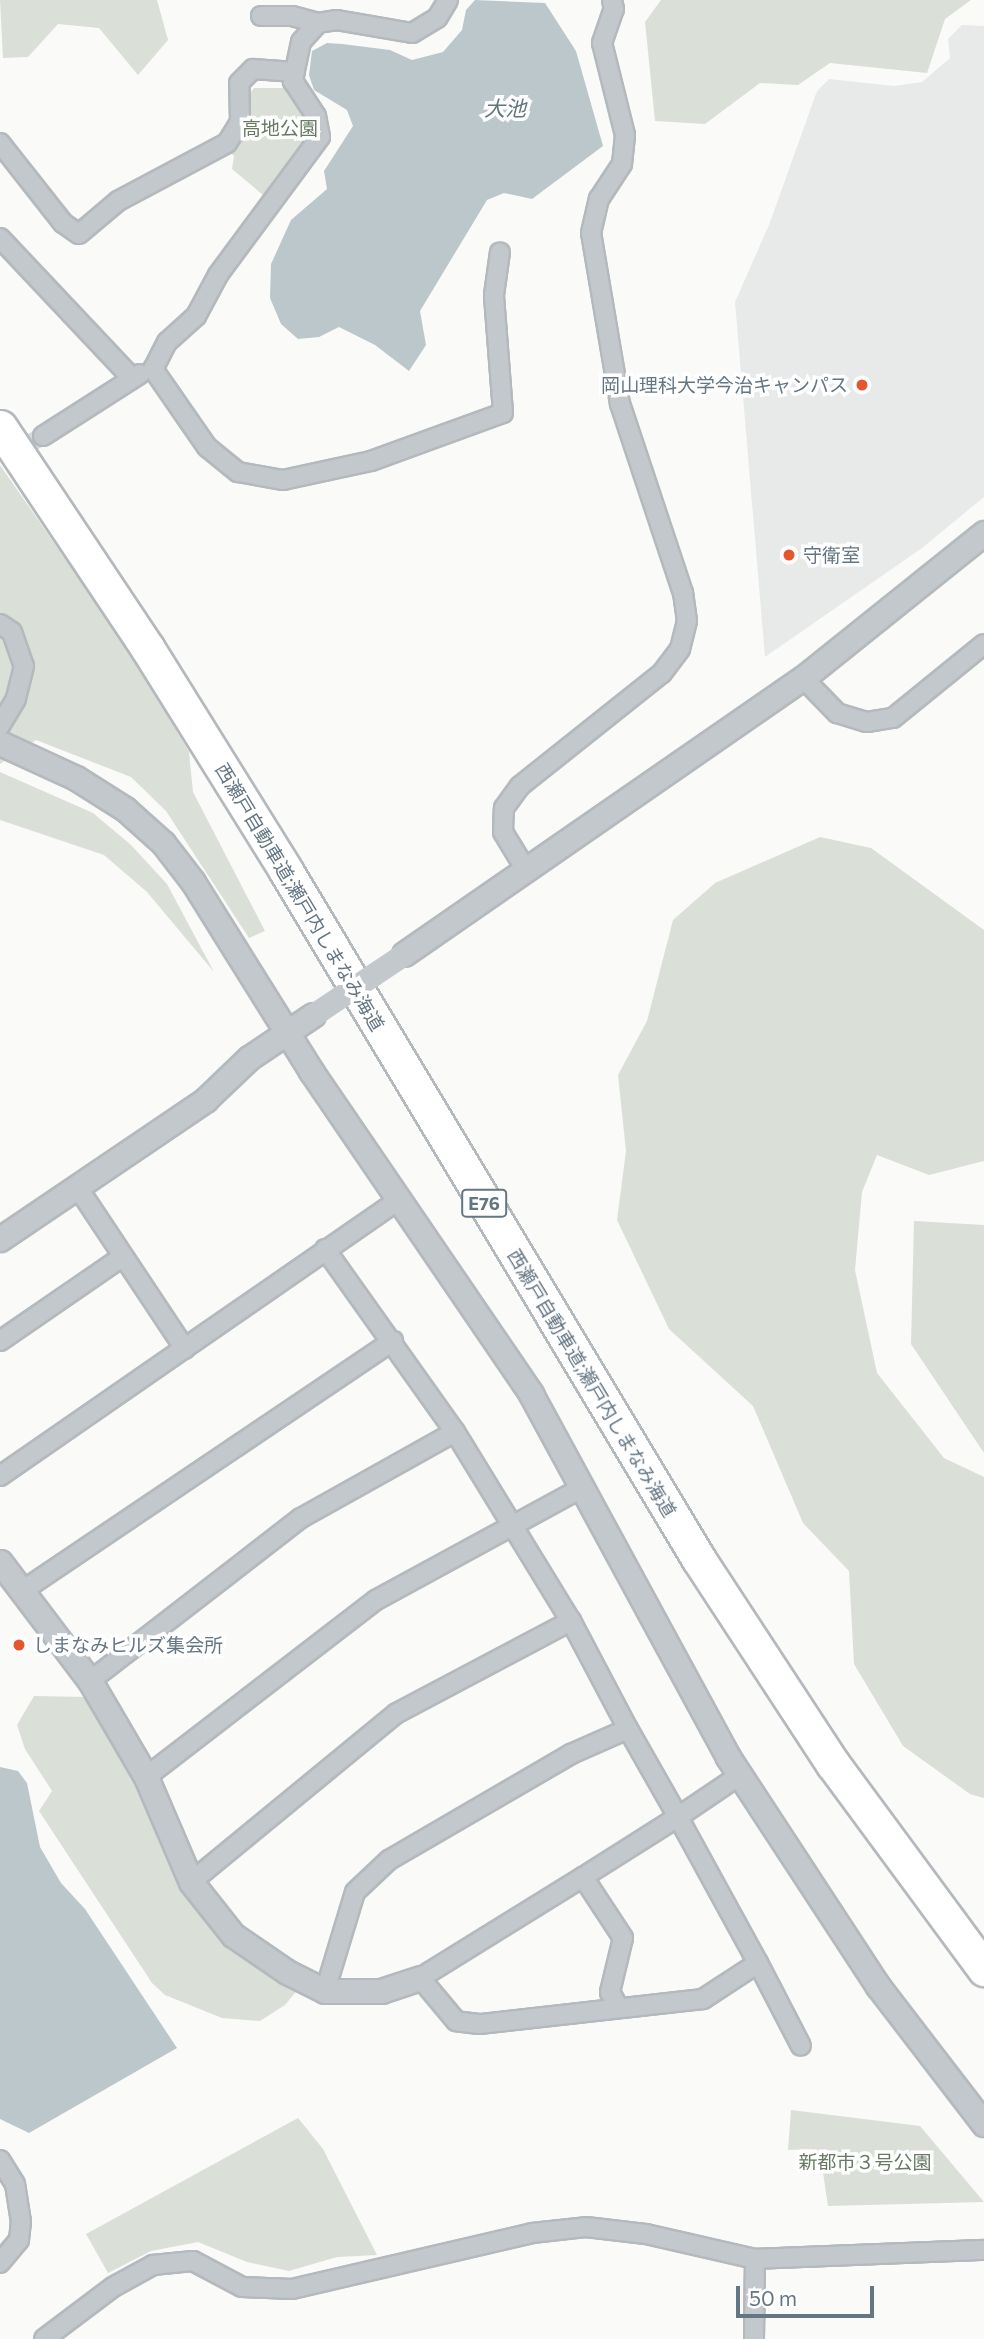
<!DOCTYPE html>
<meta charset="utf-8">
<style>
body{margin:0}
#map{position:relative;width:984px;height:2339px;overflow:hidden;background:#fafaf8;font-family:Commissioner,"Noto Sans JP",sans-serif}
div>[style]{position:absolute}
.built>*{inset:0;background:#e8e9e9}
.green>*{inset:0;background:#dadfd7}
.water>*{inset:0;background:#bbc7cb}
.minor-tunnel>*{height:18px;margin-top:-9px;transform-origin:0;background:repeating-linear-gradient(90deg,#d5d9db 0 18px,transparent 0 27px)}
.roads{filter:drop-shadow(2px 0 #b4b9bd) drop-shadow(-2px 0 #b4b9bd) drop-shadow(0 2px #b4b9bd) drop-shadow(0 -2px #b4b9bd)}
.minor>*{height:18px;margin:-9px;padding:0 9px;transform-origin:9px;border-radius:9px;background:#c3c8cc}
.tertiary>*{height:23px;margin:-11.5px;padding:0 11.5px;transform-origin:11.5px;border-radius:11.5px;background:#c3c8cc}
.motorway>*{height:33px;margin:-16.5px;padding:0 16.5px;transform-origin:16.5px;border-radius:16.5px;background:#fff}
.tertiary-bridge>*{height:23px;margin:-11.5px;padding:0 11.5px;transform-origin:11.5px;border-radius:11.5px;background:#c3c8cc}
.dots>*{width:19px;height:19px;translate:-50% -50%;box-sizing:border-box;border:4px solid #fff;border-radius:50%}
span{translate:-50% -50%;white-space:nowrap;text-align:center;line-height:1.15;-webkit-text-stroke:7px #fff;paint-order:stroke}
.shield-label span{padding:2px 5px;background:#fff;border:2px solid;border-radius:5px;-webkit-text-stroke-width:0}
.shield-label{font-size:18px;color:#657683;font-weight:700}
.park-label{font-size:19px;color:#687a64}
.poi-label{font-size:19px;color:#657683}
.right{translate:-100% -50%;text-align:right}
.left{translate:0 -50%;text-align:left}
.street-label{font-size:19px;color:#657683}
.water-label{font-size:21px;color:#60757c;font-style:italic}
.scale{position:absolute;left:736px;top:2286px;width:138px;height:32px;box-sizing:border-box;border:4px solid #657683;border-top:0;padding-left:9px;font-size:21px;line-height:24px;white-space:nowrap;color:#657683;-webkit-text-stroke:5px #fff;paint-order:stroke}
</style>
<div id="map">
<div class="built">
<div style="clip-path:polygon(962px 25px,984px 26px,984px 497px,922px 548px,765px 657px,735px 302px,769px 225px,817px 91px,829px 79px,894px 86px,922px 82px,950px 58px,948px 39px)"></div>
</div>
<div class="green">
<div style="clip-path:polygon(0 0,157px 0,168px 40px,138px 75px,99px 28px,58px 24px,28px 57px,3px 58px)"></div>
<div style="clip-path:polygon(661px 0,971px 0,945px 19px,927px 73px,830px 63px,798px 85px,760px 83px,705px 124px,655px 121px,645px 22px)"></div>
<div style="clip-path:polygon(254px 88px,287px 88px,302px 100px,316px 135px,269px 200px,232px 169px,234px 156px,228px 150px,246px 98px)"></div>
<div style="clip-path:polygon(0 465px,132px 655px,189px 752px,193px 792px,265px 931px,249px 938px,166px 811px,131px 777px,36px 740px,0 764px)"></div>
<div style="clip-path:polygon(0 772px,93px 813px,131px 845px,167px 884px,214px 972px,147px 892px,104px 855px,0 820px)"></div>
<div style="clip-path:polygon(820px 837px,871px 848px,984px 930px,984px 1161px,929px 1175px,877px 1155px,862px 1192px,855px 1270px,877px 1373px,944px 1458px,984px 1477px,984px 1798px,970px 1794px,903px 1746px,854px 1664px,849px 1571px,803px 1523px,753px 1406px,669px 1329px,617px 1220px,626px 1151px,618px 1075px,647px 1021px,673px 920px,715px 883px)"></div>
<div style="clip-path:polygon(914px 1221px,984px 1225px,984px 1453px,911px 1344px)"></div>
<div style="clip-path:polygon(34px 1696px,87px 1697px,141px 1794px,182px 1884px,299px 1988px,285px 2005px,260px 2021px,222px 2018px,165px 1995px,152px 1983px,39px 1811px,52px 1791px,25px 1749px,17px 1725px)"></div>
<div style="clip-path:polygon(791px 2110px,920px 2126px,984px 2202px,828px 2206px,821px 2159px,813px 2149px,788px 2150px)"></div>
<div style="clip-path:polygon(298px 2118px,323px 2149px,377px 2255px,337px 2257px,289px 2271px,247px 2262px,198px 2242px,151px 2251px,108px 2273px,86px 2234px)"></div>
</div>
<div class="water">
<div style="clip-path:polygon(475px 0,545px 3px,576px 51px,603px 146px,532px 199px,504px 193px,487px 200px,420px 311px,426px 345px,409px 371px,375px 345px,339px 327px,319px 337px,298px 339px,281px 324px,270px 298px,271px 264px,291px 220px,327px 189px,324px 171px,353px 126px,347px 110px,314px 90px,309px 75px,312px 51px,327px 43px,342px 44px,390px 50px,412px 60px,443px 52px,462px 30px,466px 10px)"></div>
<div style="clip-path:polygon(0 1767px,18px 1771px,27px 1783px,40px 1847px,61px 1883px,85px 1909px,177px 2048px,29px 2133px,0 2119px)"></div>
</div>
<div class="minor-tunnel">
<div style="left:0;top:460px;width:49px;rotate:-29.2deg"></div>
</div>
<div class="roads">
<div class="minor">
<div style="left:448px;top:0;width:21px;rotate:121deg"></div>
<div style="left:437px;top:18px;width:29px;rotate:149deg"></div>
<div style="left:412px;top:33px;width:76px;rotate:-170.2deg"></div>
<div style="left:337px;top:20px;width:19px;rotate:171deg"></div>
<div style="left:318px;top:23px;width:25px;rotate:132deg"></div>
<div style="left:301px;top:42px;width:40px;rotate:102deg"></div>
<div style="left:293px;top:81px;width:42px;rotate:56.7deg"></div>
<div style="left:316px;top:116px;width:21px;rotate:79deg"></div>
<div style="left:320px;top:137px;width:172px;rotate:126.5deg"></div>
<div style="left:218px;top:275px;width:47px;rotate:118.2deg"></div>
<div style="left:196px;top:316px;width:39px;rotate:138deg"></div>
<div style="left:167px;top:342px;width:30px;rotate:117deg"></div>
<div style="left:153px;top:369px;width:95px;rotate:55.3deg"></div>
<div style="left:207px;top:447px;width:40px;rotate:39deg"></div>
<div style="left:238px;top:472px;width:46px;rotate:10.1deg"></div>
<div style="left:283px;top:480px;width:90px;rotate:-12.2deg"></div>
<div style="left:371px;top:461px;width:140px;rotate:-20deg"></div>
<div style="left:503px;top:413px;width:118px;rotate:-94.4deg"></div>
<div style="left:494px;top:295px;width:43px;rotate:-82.1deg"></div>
<div style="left:261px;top:16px;width:31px"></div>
<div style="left:292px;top:16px;width:27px;rotate:15deg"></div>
<div style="left:0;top:143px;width:102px;rotate:51.8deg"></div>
<div style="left:63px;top:223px;width:19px;rotate:35deg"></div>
<div style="left:79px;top:234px;width:51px;rotate:-40.2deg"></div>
<div style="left:118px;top:201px;width:123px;rotate:-28deg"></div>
<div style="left:227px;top:143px;width:25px;rotate:-58deg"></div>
<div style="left:240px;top:122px;width:39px;rotate:-91deg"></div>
<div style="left:239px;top:83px;width:20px;rotate:-45deg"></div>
<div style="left:253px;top:69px;width:42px;rotate:4.1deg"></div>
<div style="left:0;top:238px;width:191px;rotate:46.7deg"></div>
<div style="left:43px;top:436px;width:115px;rotate:-32.6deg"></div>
<div style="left:0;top:624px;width:14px;rotate:34deg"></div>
<div style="left:12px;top:632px;width:36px;rotate:71deg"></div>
<div style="left:24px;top:666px;width:34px;rotate:104deg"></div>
<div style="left:16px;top:699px;width:31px;rotate:121deg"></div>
<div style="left:803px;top:678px;width:49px;rotate:45.8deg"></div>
<div style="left:837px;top:713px;width:31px;rotate:17deg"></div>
<div style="left:867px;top:722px;width:26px;rotate:-9deg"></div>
<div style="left:893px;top:718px;width:117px;rotate:-39.1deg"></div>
<div style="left:526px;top:870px;width:44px;rotate:-121.2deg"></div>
<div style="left:503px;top:832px;width:24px;rotate:-88deg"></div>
<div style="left:504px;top:808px;width:27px;rotate:-54deg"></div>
<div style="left:520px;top:786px;width:181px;rotate:-38.5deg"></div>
<div style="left:662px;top:673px;width:30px;rotate:-53deg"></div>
<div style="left:680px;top:649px;width:29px;rotate:-76deg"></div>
<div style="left:687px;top:621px;width:28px;rotate:-98deg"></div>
<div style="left:683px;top:593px;width:199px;rotate:-108.4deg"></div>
<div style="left:620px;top:404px;width:173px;rotate:-99.6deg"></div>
<div style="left:591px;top:233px;width:35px;rotate:-77deg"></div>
<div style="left:599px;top:199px;width:42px;rotate:-56.7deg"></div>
<div style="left:622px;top:164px;width:29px;rotate:-84deg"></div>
<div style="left:625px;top:135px;width:95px;rotate:-104deg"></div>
<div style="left:602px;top:43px;width:36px;rotate:-71deg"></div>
<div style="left:614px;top:9px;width:9px;rotate:-103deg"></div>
<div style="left:78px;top:1188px;width:193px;rotate:56.4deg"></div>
<div style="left:325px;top:1249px;width:224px;rotate:54.6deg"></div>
<div style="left:455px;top:1432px;width:222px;rotate:58.5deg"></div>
<div style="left:571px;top:1621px;width:122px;rotate:62.2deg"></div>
<div style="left:628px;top:1729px;width:101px;rotate:60.4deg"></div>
<div style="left:678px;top:1817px;width:166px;rotate:61.3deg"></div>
<div style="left:758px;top:1963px;width:66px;rotate:146.8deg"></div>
<div style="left:703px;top:1999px;width:225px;rotate:173.6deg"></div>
<div style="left:479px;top:2024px;width:23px;rotate:-173deg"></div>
<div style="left:456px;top:2021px;width:56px;rotate:-129.9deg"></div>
<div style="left:420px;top:1978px;width:192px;rotate:-31.8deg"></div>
<div style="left:583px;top:1877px;width:112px;rotate:-32.3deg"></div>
<div style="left:678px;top:1817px;width:75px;rotate:-34.1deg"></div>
<div style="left:0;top:1341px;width:148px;rotate:-34.5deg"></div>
<div style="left:0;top:1476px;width:485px;rotate:-34.7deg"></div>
<div style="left:25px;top:1589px;width:444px;rotate:-34deg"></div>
<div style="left:90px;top:1681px;width:267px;rotate:-37.7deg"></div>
<div style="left:301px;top:1518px;width:176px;rotate:-29.2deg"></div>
<div style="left:146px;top:1777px;width:290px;rotate:-37.6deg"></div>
<div style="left:376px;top:1600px;width:236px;rotate:-28.6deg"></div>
<div style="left:583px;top:1877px;width:73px;rotate:56.7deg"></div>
<div style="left:623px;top:1938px;width:56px;rotate:103.5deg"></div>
<div style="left:610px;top:1992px;width:18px;rotate:61deg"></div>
<div style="left:191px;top:1882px;width:266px;rotate:-39.4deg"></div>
<div style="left:397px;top:1713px;width:197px;rotate:-27.9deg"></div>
<div style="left:758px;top:1963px;width:93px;rotate:62.6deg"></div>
<div style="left:325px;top:1991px;width:103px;rotate:-73.1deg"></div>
<div style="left:355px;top:1892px;width:47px;rotate:-43.3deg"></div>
<div style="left:389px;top:1860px;width:211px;rotate:-30.2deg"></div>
<div style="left:571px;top:1754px;width:62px;rotate:-23.7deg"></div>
<div style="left:0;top:2160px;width:28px;rotate:58deg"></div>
<div style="left:15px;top:2184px;width:37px;rotate:81deg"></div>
<div style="left:21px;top:2221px;width:19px;rotate:96deg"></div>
<div style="left:19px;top:2240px;width:30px;rotate:130deg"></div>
<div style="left:44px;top:2339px;width:86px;rotate:-37deg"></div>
<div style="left:113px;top:2287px;width:46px;rotate:-28.8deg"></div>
<div style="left:153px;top:2265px;width:40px;rotate:-5.7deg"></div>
<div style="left:193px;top:2261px;width:55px;rotate:28deg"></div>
<div style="left:242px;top:2287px;width:50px;rotate:2.3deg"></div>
<div style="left:292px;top:2289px;width:246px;rotate:-13.1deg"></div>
<div style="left:532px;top:2233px;width:54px;rotate:-6.3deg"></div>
<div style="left:586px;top:2227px;width:60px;rotate:6.7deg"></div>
<div style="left:646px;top:2234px;width:112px;rotate:12.9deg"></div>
<div style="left:755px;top:2259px;width:229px;rotate:-2.3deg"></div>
<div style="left:754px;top:2339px;width:80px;rotate:-89.3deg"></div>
</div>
<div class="tertiary">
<div style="left:0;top:743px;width:84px;rotate:24.7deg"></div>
<div style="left:76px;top:778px;width:58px;rotate:32.3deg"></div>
<div style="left:125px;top:809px;width:51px;rotate:41.8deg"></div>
<div style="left:163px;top:843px;width:49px;rotate:52.4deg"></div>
<div style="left:193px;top:882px;width:223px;rotate:58deg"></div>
<div style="left:311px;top:1071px;width:391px;rotate:55.7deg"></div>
<div style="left:531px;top:1394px;width:413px;rotate:61.5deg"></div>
<div style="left:728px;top:1757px;width:274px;rotate:56.8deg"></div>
<div style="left:878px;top:1986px;width:174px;rotate:52.5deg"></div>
<div style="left:404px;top:954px;width:485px;rotate:-34.7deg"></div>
<div style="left:803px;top:678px;width:232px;rotate:-38.7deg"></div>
<div style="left:0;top:1239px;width:248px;rotate:-34.1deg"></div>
<div style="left:205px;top:1100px;width:61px;rotate:-43.7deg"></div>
<div style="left:249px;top:1058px;width:77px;rotate:-33.9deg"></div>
<div style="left:0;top:1562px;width:149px;rotate:52.9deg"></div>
<div style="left:90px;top:1681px;width:111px;rotate:59.7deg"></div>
<div style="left:146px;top:1777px;width:114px;rotate:66.8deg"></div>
<div style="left:191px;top:1882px;width:68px;rotate:51.6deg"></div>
<div style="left:233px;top:1935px;width:65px;rotate:34.4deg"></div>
<div style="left:287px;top:1972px;width:42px;rotate:26.6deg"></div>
<div style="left:325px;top:1991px;width:56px"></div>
<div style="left:381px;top:1991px;width:41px;rotate:-18.4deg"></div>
</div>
<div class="motorway">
<div style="left:0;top:427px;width:267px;rotate:56.3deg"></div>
<div style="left:148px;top:649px;width:261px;rotate:58.1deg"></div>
<div style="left:286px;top:871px;width:801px;rotate:59.05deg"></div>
<div style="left:698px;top:1558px;width:246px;rotate:56.8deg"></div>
<div style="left:833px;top:1764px;width:255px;rotate:53.6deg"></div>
</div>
</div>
<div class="tertiary-bridge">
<div style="left:313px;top:1015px;width:110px;rotate:-33.8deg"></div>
</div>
<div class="dots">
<div style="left:862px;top:385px;background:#e4572e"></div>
<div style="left:789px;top:555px;background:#e4572e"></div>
<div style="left:19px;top:1645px;background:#e4572e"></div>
</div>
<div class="shield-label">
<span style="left:484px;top:1203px">E76</span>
</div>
<div class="park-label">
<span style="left:280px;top:128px">高地公園</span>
<span style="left:865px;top:2162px">新都市３号公園</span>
</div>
<div class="poi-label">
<span class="right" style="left:848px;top:385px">岡山理科大学今治キャンパス</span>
<span class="left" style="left:803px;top:555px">守衛室</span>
<span class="left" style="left:33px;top:1645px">しまなみヒルズ集会所</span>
</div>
<div class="street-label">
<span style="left:300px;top:897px;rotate:59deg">西瀬戸自動車道;瀬戸内しまなみ海道</span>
<span style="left:592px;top:1383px;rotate:59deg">西瀬戸自動車道;瀬戸内しまなみ海道</span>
</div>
<div class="water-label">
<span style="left:505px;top:108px">大池</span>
</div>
<div class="scale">50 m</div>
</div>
